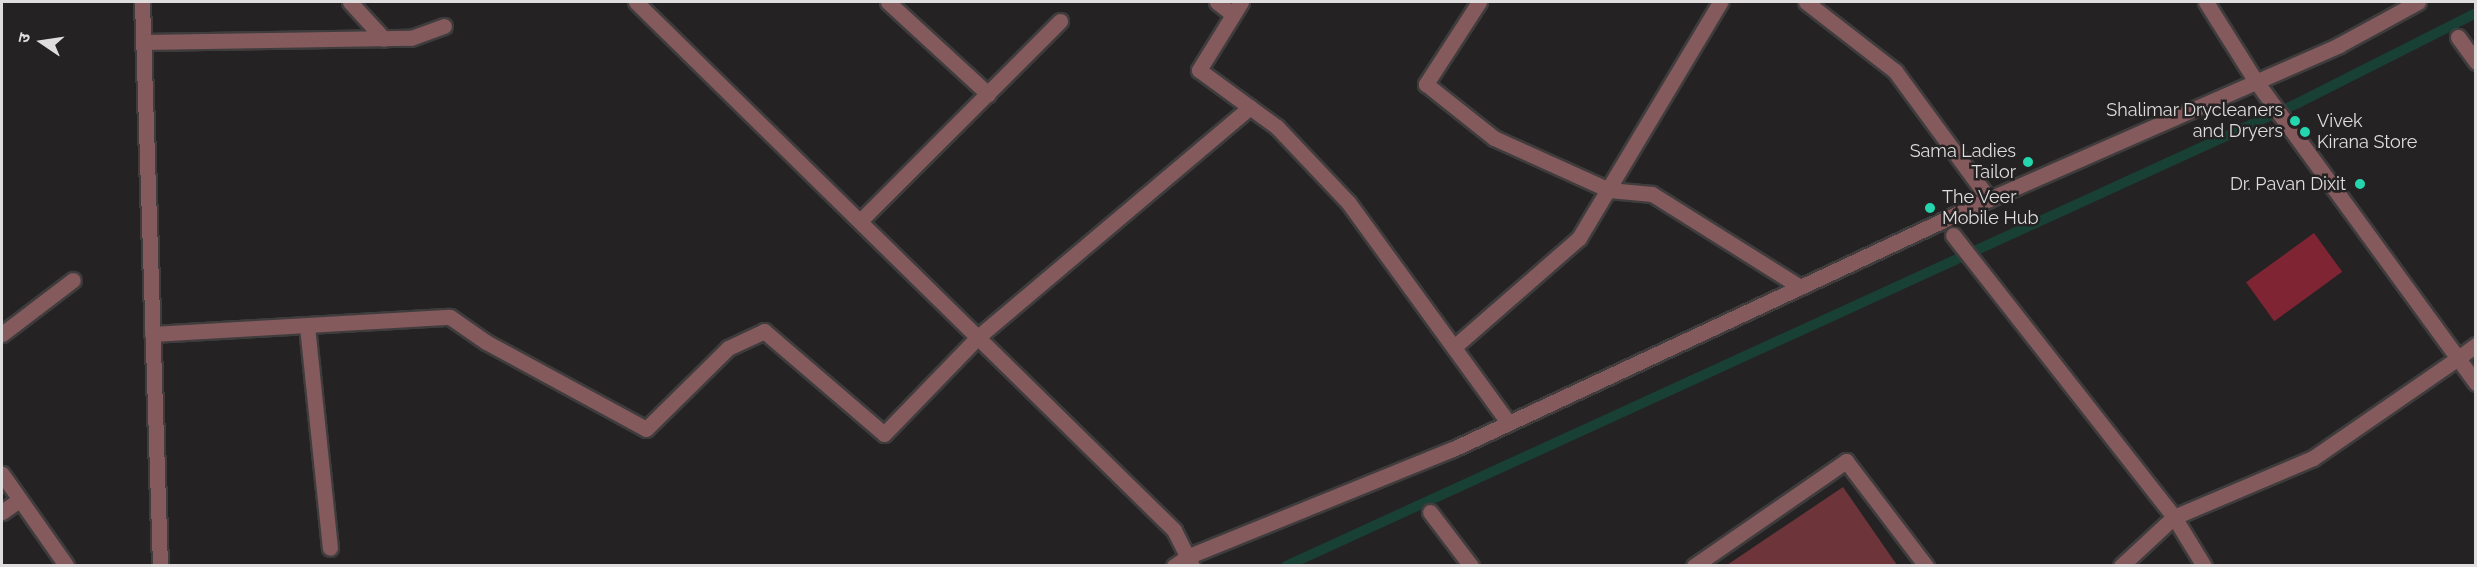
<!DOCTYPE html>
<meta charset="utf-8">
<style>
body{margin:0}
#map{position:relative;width:2477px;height:567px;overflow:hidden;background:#252223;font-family:Raleway,"Noto Sans Devanagari",sans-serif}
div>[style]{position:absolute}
.green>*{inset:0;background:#6d343a}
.stream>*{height:10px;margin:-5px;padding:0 5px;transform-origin:5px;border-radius:5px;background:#184035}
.building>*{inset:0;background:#7e2433;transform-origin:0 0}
.roads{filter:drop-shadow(2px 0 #3f3c3d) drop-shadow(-2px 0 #3f3c3d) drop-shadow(0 2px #3f3c3d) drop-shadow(0 -2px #3f3c3d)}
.service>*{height:15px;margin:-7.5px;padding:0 7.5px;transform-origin:7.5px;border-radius:7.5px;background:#845a5d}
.minor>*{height:15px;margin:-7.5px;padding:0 7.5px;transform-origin:7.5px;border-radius:7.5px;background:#845a5d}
.dots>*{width:16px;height:16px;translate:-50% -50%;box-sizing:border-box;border:3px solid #252223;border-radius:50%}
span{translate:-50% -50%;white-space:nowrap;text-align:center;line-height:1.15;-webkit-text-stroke:5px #252223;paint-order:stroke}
.poi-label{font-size:18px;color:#dfdddd}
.right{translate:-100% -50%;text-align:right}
.left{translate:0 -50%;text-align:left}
.frame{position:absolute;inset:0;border:3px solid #dfdddd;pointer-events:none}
.north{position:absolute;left:12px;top:12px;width:60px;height:60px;-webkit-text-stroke:4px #252223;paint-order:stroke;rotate:283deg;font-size:16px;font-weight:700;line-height:24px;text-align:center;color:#dfdddd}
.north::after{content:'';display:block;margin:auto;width:21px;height:27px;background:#dfdddd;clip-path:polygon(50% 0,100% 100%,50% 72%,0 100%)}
</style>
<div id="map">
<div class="green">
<div style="clip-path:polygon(1843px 487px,1897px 565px,1727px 565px)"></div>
</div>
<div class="stream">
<div style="left:1286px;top:566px;width:1113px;rotate:-24.58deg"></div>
<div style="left:2298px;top:103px;width:199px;rotate:-26.8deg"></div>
</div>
<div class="building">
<div style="left:2314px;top:233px;width:48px;height:84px;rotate:54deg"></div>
</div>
<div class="roads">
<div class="service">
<div style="left:1953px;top:235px;width:358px;rotate:51.9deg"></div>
<div style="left:2174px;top:517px;width:57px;rotate:58.5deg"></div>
<div style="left:1430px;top:512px;width:68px;rotate:52.8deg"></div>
<div style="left:1694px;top:566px;width:185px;rotate:-34.6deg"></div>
<div style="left:1846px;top:461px;width:132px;rotate:52.7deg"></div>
<div style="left:2121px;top:566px;width:72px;rotate:-42.8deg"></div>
<div style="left:2174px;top:517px;width:151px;rotate:-23deg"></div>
<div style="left:2313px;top:458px;width:176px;rotate:-34.6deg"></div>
</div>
<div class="minor">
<div style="left:142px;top:2px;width:564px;rotate:88.17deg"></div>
<div style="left:350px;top:2px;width:50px;rotate:47.4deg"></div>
<div style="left:636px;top:2px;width:754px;rotate:44.46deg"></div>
<div style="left:1174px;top:530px;width:40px;rotate:63.4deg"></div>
<div style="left:888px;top:2px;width:136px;rotate:42.6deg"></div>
<div style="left:1217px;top:2px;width:18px;rotate:38deg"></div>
<div style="left:1241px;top:2px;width:80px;rotate:121.7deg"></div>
<div style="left:1199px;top:70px;width:97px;rotate:36.2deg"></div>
<div style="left:1277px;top:127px;width:103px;rotate:46.6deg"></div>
<div style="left:1348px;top:202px;width:271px;rotate:54deg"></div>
<div style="left:1479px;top:2px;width:98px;rotate:122.9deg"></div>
<div style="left:1426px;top:84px;width:87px;rotate:38.5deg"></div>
<div style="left:1494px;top:138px;width:126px;rotate:24.3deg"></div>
<div style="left:1609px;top:190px;width:43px;rotate:5.3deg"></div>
<div style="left:1652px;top:194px;width:175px;rotate:32.1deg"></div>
<div style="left:1806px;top:2px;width:113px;rotate:37.8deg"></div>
<div style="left:1895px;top:71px;width:159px;rotate:53.7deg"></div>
<div style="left:2206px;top:2px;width:92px;rotate:57.9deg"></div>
<div style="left:2255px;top:80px;width:375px;rotate:53.9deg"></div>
<div style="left:2458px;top:37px;width:31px;rotate:54deg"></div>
<div style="left:143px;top:42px;width:268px;rotate:-0.9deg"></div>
<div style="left:411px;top:38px;width:35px;rotate:-20deg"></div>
<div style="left:860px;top:221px;width:283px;rotate:-45deg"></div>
<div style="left:307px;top:326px;width:223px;rotate:84.1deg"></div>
<div style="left:2px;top:334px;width:89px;rotate:-37.3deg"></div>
<div style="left:152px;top:334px;width:298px;rotate:-3.3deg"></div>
<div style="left:450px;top:317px;width:44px;rotate:34.8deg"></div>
<div style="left:486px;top:342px;width:182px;rotate:28.5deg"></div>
<div style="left:646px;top:429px;width:115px;rotate:-44.6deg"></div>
<div style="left:728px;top:348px;width:40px;rotate:-25deg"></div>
<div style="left:764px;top:331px;width:158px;rotate:40.6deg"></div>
<div style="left:884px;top:434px;width:135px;rotate:-45.9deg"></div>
<div style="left:978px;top:337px;width:356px;rotate:-40.2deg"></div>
<div style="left:1454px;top:347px;width:166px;rotate:-41.1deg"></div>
<div style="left:1579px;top:238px;width:275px;rotate:-59.1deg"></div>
<div style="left:2458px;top:358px;width:22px;rotate:-36deg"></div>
<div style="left:2px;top:474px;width:111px;rotate:54.9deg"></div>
<div style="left:2px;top:512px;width:21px;rotate:-35deg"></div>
<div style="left:1174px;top:566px;width:18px;rotate:-34deg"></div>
<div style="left:1189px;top:556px;width:285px;rotate:-22.1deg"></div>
<div style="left:1453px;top:449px;width:591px;rotate:-25.01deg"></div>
<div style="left:1989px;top:199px;width:382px;rotate:-23.7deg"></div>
<div style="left:2339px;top:45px;width:90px;rotate:-28.6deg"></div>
</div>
</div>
<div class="dots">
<div style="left:2295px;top:121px;background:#24d5ae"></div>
<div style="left:2305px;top:132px;background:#24d5ae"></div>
<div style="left:2028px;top:162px;background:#24d5ae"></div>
<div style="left:2360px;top:184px;background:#24d5ae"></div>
<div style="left:1930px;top:208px;background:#24d5ae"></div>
</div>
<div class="poi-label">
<span class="right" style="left:2283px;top:121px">Shalimar Drycleaners<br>and Dryers</span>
<span class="left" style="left:2317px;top:132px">Vivek<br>Kirana Store</span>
<span class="right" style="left:2016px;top:162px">Sama Ladies<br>Tailor</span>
<span class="right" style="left:2346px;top:184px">Dr. Pavan Dixit</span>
<span class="left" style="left:1942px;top:208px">The Veer<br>Mobile Hub</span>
</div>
<div class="frame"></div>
<div class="north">उ</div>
</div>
